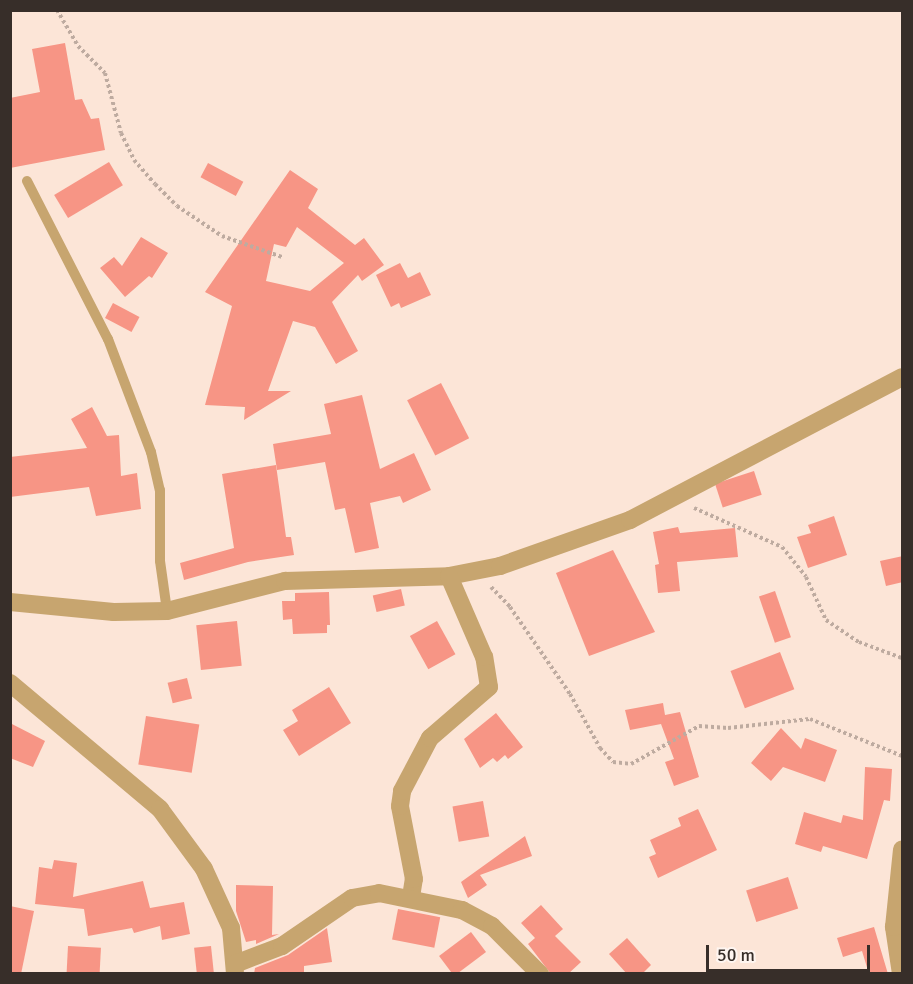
<!DOCTYPE html>
<style>
body{margin:0}
#map{position:relative;width:913px;height:984px;overflow:hidden;background:#fce5d7;font-family:Signika,sans-serif}
div>[style]{position:absolute}
.building>*{inset:0;background:#f79585;transform-origin:0 0}
.path>*{height:4px;margin-top:-2px;transform-origin:0;background:repeating-linear-gradient(90deg,#beaba0 0 3px,transparent 0 6px)}
.lane>*{height:10px;margin:-5px;padding:0 5px;transform-origin:5px;border-radius:5px;background:#c7a56f}
.street>*{height:18px;margin:-9px;padding:0 9px;transform-origin:9px;border-radius:9px;background:#c7a56f}
span{translate:-50% -50%;white-space:nowrap;text-align:center;line-height:1.15;-webkit-text-stroke:4.5px #fef5f0;paint-order:stroke}
.frame{position:absolute;inset:0;border:12px solid #372e29;pointer-events:none}
.scale{position:absolute;left:706px;top:945px;width:164px;height:27px;box-sizing:border-box;border:3px solid #372e29;border-top:0;padding-left:8px;font-size:18px;line-height:21px;white-space:nowrap;color:#372e29;-webkit-text-stroke:4px #fef5f0;paint-order:stroke}
</style>
<div id="map">
<div class="building">
<div style="clip-path:polygon(65px 43px,75px 100px,82px 99px,91px 119px,99px 118px,105px 150px,10px 168px,10px 98px,40px 92px,32px 49px)"></div>
<div style="left:109px;top:162px;width:27px;height:64px;rotate:59deg"></div>
<div style="left:208px;top:163px;width:40px;height:16px;rotate:28deg"></div>
<div style="clip-path:polygon(evenodd,290px 170px,318px 189px,308px 208px,355px 245px,364px 238px,384px 265px,362px 281px,358px 275px,332px 302px,358px 351px,336px 364px,315px 327px,293px 321px,268px 391px,291px 391px,244px 420px,245px 407px,205px 405px,232px 306px,205px 292px,290px 170px,297px 227px,344px 263px,310px 291px,266px 281px,274px 244px,286px 247px,297px 227px)"></div>
<div style="clip-path:polygon(141px 237px,168px 253px,152px 278px,149px 276px,125px 297px,100px 268px,114px 257px,122px 266px)"></div>
<div style="clip-path:polygon(400px 263px,408px 278px,420px 272px,431px 295px,401px 308px,399px 303px,391px 307px,376px 275px)"></div>
<div style="left:113px;top:303px;width:30px;height:17px;rotate:28deg"></div>
<div style="left:441px;top:383px;width:62px;height:38px;rotate:63deg"></div>
<div style="clip-path:polygon(362px 395px,380px 469px,414px 453px,431px 490px,403px 503px,400px 496px,370px 503px,379px 548px,355px 553px,345px 508px,335px 510px,325px 462px,277px 470px,273px 444px,331px 434px,324px 404px)"></div>
<div style="clip-path:polygon(92px 407px,107px 436px,119px 435px,121px 476px,137px 473px,141px 509px,96px 516px,89px 487px,10px 497px,10px 457px,87px 448px,71px 419px)"></div>
<div style="clip-path:polygon(276px 465px,286px 537px,291px 537px,294px 555px,248px 562px,184px 580px,180px 563px,234px 548px,222px 474px)"></div>
<div style="left:754px;top:471px;width:25px;height:41px;rotate:72deg"></div>
<div style="clip-path:polygon(834px 516px,847px 555px,808px 568px,797px 537px,811px 533px,808px 525px)"></div>
<div style="clip-path:polygon(678px 527px,680px 533px,735px 528px,738px 557px,677px 562px,680px 591px,658px 593px,655px 565px,659px 564px,653px 532px)"></div>
<div style="clip-path:polygon(613px 550px,655px 632px,589px 656px,556px 573px)"></div>
<div style="clip-path:polygon(903px 556px,903px 582px,886px 586px,880px 561px)"></div>
<div style="left:401px;top:589px;width:17px;height:29px;rotate:77deg"></div>
<div style="left:775px;top:591px;width:49px;height:17px;rotate:71deg"></div>
<div style="clip-path:polygon(329px 592px,330px 625px,327px 625px,327px 633px,293px 634px,292px 619px,283px 620px,282px 601px,295px 601px,295px 593px)"></div>
<div style="left:237px;top:621px;width:45px;height:41px;rotate:84deg"></div>
<div style="left:437px;top:621px;width:38px;height:31px;rotate:61deg"></div>
<div style="left:780px;top:652px;width:40px;height:53px;rotate:69deg"></div>
<div style="left:187px;top:678px;width:21px;height:20px;rotate:76deg"></div>
<div style="clip-path:polygon(329px 687px,351px 723px,299px 756px,283px 730px,298px 721px,292px 710px)"></div>
<div style="clip-path:polygon(663px 703px,665px 715px,680px 712px,699px 777px,674px 786px,665px 762px,674px 759px,661px 724px,630px 730px,625px 710px)"></div>
<div style="clip-path:polygon(496px 713px,523px 747px,508px 759px,505px 755px,497px 762px,493px 758px,480px 768px,464px 739px)"></div>
<div style="left:146px;top:716px;width:54px;height:49px;rotate:9deg"></div>
<div style="clip-path:polygon(10px 723px,45px 741px,33px 767px,10px 758px)"></div>
<div style="clip-path:polygon(781px 728px,801px 749px,805px 738px,837px 750px,825px 782px,783px 767px,771px 781px,751px 763px)"></div>
<div style="clip-path:polygon(865px 767px,892px 769px,890px 801px,884px 800px,867px 859px,823px 846px,821px 852px,795px 844px,804px 812px,841px 823px,843px 815px,863px 820px)"></div>
<div style="left:483px;top:801px;width:36px;height:31px;rotate:80deg"></div>
<div style="clip-path:polygon(698px 809px,717px 850px,658px 878px,649px 857px,656px 854px,650px 840px,681px 826px,678px 818px)"></div>
<div style="clip-path:polygon(525px 836px,532px 856px,480px 875px,487px 885px,468px 898px,461px 882px)"></div>
<div style="clip-path:polygon(54px 860px,77px 863px,73px 897px,143px 881px,150px 908px,184px 902px,190px 934px,162px 940px,160px 926px,134px 933px,132px 928px,88px 936px,84px 909px,35px 904px,39px 867px,52px 869px)"></div>
<div style="left:788px;top:877px;width:33px;height:44px;rotate:72deg"></div>
<div style="clip-path:polygon(236px 885px,273px 886px,272px 935px,279px 934px,256px 944px,256px 940px,246px 942px,236px 911px)"></div>
<div style="clip-path:polygon(541px 905px,563px 929px,555px 936px,581px 962px,568px 974px,551px 974px,528px 944px,535px 938px,521px 923px)"></div>
<div style="clip-path:polygon(10px 906px,34px 911px,21px 974px,10px 974px)"></div>
<div style="left:398px;top:909px;width:43px;height:31px;rotate:11deg"></div>
<div style="clip-path:polygon(874px 927px,888px 974px,869px 974px,862px 951px,843px 957px,837px 938px)"></div>
<div style="clip-path:polygon(327px 928px,332px 962px,304px 966px,304px 974px,254px 974px,255px 968px,288px 955px)"></div>
<div style="left:471px;top:932px;width:25px;height:40px;rotate:53deg"></div>
<div style="clip-path:polygon(627px 938px,651px 965px,642px 974px,627px 974px,609px 954px)"></div>
<div style="left:68px;top:946px;width:33px;height:28px;rotate:3deg"></div>
<div style="left:211px;top:946px;width:28px;height:17px;rotate:84deg"></div>
</div>
<div class="path">
<div style="left:57px;top:10px;width:42px;rotate:59.7deg"></div>
<div style="left:78px;top:46px;width:38px;rotate:45deg"></div>
<div style="left:105px;top:73px;width:62px;rotate:75.1deg"></div>
<div style="left:121px;top:133px;width:30px;rotate:64deg"></div>
<div style="left:134px;top:160px;width:32px;rotate:49deg"></div>
<div style="left:155px;top:184px;width:31px;rotate:45deg"></div>
<div style="left:177px;top:206px;width:54px;rotate:33.7deg"></div>
<div style="left:222px;top:236px;width:64px;rotate:19.3deg"></div>
<div style="left:694px;top:508px;width:96px;rotate:23.9deg"></div>
<div style="left:782px;top:547px;width:38px;rotate:51deg"></div>
<div style="left:806px;top:577px;width:47px;rotate:65.1deg"></div>
<div style="left:826px;top:620px;width:40px;rotate:34deg"></div>
<div style="left:859px;top:642px;width:46px;rotate:20.4deg"></div>
<div style="left:491px;top:587px;width:28px;rotate:46deg"></div>
<div style="left:510px;top:607px;width:106px;rotate:55.4deg"></div>
<div style="left:570px;top:694px;width:62px;rotate:60.9deg"></div>
<div style="left:600px;top:748px;width:19px;rotate:47deg"></div>
<div style="left:613px;top:762px;width:18px;rotate:6deg"></div>
<div style="left:631px;top:764px;width:78px;rotate:-29.2deg"></div>
<div style="left:699px;top:726px;width:29px;rotate:4deg"></div>
<div style="left:728px;top:728px;width:82px;rotate:-6.3deg"></div>
<div style="left:810px;top:719px;width:99px;rotate:21.9deg"></div>
</div>
<div class="lane">
<div style="left:27px;top:181px;width:178px;rotate:62.9deg"></div>
<div style="left:108px;top:339px;width:121px;rotate:69.2deg"></div>
<div style="left:151px;top:452px;width:39px;rotate:77deg"></div>
<div style="left:160px;top:490px;width:71px;rotate:90deg"></div>
<div style="left:160px;top:561px;width:50px;rotate:82deg"></div>
</div>
<div class="street">
<div style="left:10px;top:602px;width:104px;rotate:5.5deg"></div>
<div style="left:114px;top:612px;width:53px;rotate:-1.1deg"></div>
<div style="left:167px;top:611px;width:122px;rotate:-14.3deg"></div>
<div style="left:285px;top:581px;width:164px;rotate:-1.7deg"></div>
<div style="left:449px;top:576px;width:52px;rotate:-11.1deg"></div>
<div style="left:500px;top:566px;width:138px;rotate:-19.5deg"></div>
<div style="left:630px;top:520px;width:307px;rotate:-27.7deg"></div>
<div style="left:10px;top:683px;width:196px;rotate:40deg"></div>
<div style="left:160px;top:809px;width:74px;rotate:53.7deg"></div>
<div style="left:204px;top:869px;width:65px;rotate:65.4deg"></div>
<div style="left:231px;top:928px;width:46px;rotate:85deg"></div>
<div style="left:411px;top:897px;width:18px;rotate:-81deg"></div>
<div style="left:414px;top:879px;width:74px;rotate:-100.9deg"></div>
<div style="left:400px;top:806px;width:15px;rotate:-82deg"></div>
<div style="left:402px;top:791px;width:60px;rotate:-62.2deg"></div>
<div style="left:430px;top:738px;width:78px;rotate:-40.8deg"></div>
<div style="left:489px;top:687px;width:30px;rotate:-99deg"></div>
<div style="left:484px;top:657px;width:88px;rotate:-113.4deg"></div>
<div style="left:235px;top:964px;width:50px;rotate:-21deg"></div>
<div style="left:282px;top:946px;width:85px;rotate:-34.4deg"></div>
<div style="left:352px;top:898px;width:27px;rotate:-10deg"></div>
<div style="left:379px;top:893px;width:85px;rotate:11.6deg"></div>
<div style="left:462px;top:910px;width:34px;rotate:28deg"></div>
<div style="left:492px;top:926px;width:68px;rotate:45deg"></div>
<div style="left:901px;top:974px;width:48px;rotate:-98.5deg"></div>
<div style="left:894px;top:927px;width:78px;rotate:-84.1deg"></div>
</div>
<div class="frame"></div>
<div class="scale">50 m</div>
</div>
